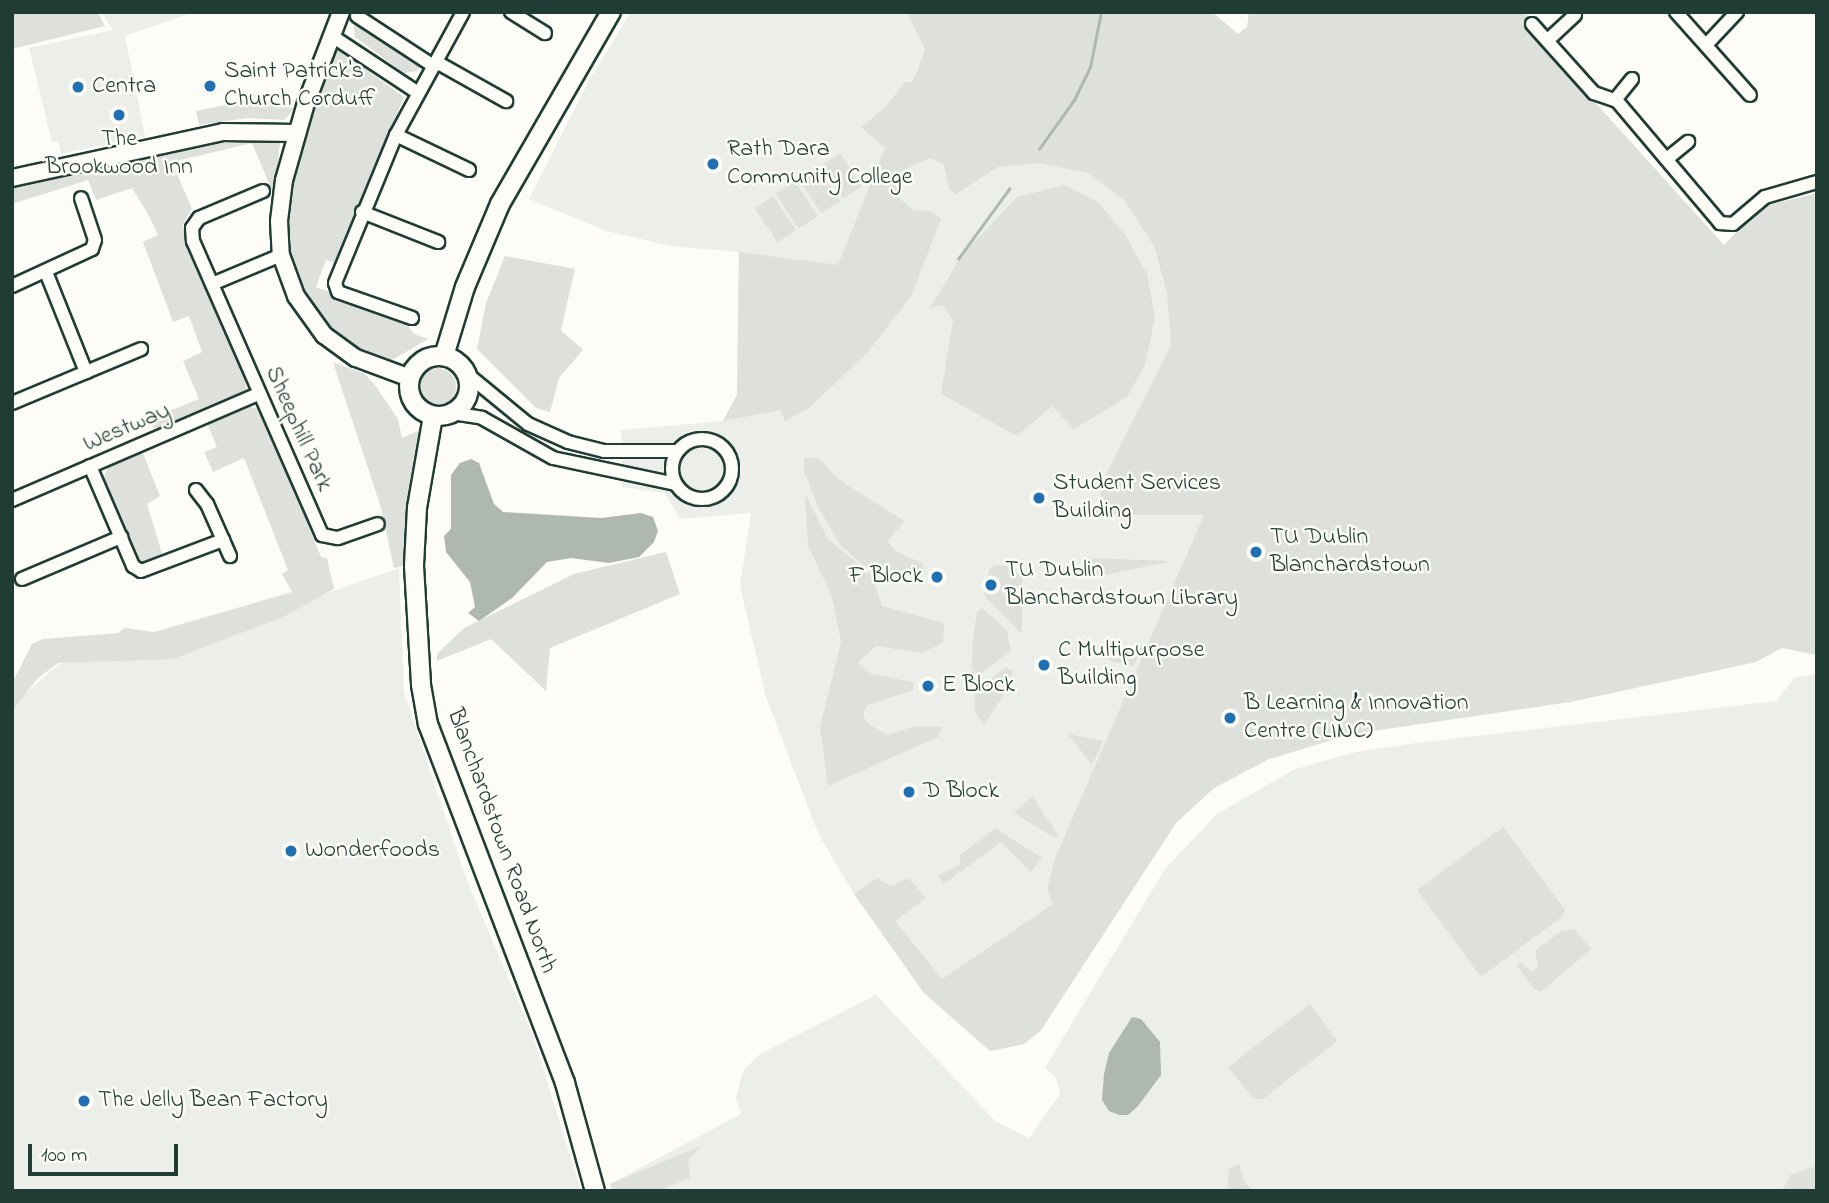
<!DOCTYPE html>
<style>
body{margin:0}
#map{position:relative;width:1829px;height:1203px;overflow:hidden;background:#fdfcf7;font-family:"Indie Flower",sans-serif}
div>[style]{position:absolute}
.built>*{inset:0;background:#eceee9}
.green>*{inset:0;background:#dde0db;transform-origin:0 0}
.round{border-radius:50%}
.water>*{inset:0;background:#aeb8b1}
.stream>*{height:2.5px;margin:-1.25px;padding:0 1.25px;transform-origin:1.25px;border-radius:1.25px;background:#aeb8b1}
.roads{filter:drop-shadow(2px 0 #1f3d34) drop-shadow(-2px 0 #1f3d34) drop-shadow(0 2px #1f3d34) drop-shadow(0 -2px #1f3d34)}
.minor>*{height:12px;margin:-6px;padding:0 6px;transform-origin:6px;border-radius:6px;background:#fdfcf7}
.minor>.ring{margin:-6px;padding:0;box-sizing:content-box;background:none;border:12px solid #fdfcf7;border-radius:50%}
.tertiary>*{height:16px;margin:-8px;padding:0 8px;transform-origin:8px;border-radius:8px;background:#fdfcf7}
.secondary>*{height:18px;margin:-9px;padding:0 9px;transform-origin:9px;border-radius:9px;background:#fdfcf7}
.secondary>.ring{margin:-9px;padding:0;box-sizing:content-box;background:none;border:18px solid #fdfcf7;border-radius:50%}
.dots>*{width:19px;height:19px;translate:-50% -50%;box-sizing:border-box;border:4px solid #fdfcf7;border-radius:50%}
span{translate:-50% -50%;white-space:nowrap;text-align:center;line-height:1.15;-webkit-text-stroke:5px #fdfcf7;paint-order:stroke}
.poi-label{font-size:24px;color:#1f3d34}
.left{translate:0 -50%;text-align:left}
.right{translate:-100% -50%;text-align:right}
.street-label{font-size:24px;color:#1f3d34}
.frame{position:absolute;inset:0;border:14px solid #1f3d34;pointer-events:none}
.scale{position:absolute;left:28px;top:1144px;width:150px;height:32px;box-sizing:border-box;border:4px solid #1f3d34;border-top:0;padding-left:9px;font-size:21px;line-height:24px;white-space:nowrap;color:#1f3d34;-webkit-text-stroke:5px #fdfcf7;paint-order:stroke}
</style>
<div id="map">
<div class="built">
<div style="clip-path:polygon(101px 12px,194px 12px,125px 36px,145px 136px,61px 154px,58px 141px,52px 142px,29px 48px,113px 30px)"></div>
<div style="clip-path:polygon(631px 12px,916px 12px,927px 42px,893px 128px,1123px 145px,1756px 662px,1570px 702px,1352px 734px,1269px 759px,1214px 788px,1176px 823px,1041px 1030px,1024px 1044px,990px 1051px,924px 993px,854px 894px,818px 833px,766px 697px,740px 586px,751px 513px,680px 519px,665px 493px,622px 487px,621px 430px,723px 421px,737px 395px,739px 252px,671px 246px,606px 231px,529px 199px,591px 77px)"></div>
<div style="clip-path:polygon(399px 568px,404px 692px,466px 878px,533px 1036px,581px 1191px,12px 1191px,12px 705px,59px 664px,97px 659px,282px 609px)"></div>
<div style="clip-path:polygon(1817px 674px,1817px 1191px,612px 1191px,610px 1184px,741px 1114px,736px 1097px,743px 1071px,760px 1054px,876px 995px,995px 1121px,1029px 1138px,1060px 1094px,1056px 1078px,1045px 1068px,1165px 869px,1217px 814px,1295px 769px,1356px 752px,1417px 743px,1776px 701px,1795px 677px)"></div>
</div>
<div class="green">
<div style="clip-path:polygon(12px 12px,98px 12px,105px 26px,12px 49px)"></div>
<div style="clip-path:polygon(907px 12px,1212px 12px,1238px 34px,1247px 27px,1249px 12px,1525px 12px,1573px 78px,1724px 245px,1761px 207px,1817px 193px,1817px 655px,1782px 648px,1756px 662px,1570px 702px,1352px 734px,1269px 759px,1214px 788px,1176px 823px,1041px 1030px,1024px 1044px,990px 1051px,924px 993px,854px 894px,877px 878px,891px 886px,908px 878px,926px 898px,895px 921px,942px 979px,1053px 904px,1047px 889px,1056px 856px,1204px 515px,1095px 515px,1107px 472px,1171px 345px,1167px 292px,1154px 246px,1124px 200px,1088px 173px,1038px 163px,998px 167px,956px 194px,949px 189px,944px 165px,931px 158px,903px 170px,899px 198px,913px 210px,930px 211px,941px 219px,911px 296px,868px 352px,809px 408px,785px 421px,781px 410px,723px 421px,737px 395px,739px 252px,838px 265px,885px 148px,861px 127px,884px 109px,905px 82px,912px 82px,925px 49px)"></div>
<div style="clip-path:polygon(353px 19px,422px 62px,417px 71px,404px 73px,355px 37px)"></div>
<div style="clip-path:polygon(337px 48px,404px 97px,335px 263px,326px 260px,316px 287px,403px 319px,414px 334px,428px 339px,392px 360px,356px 350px,316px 315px,291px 266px,287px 247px,296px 153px)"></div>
<div style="clip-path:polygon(240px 102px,268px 105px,295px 108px,284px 120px,248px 118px,199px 125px,196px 111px)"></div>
<div style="clip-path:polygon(231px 139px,280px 143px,274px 195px,252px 143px,172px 162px,192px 209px,183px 224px,186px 238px,243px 370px,247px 391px,200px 414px,154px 429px,150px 419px,199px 399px,183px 361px,202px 352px,189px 316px,173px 322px,143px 242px,158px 235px,147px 212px,132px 188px,96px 200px,88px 180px,12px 204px,12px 185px)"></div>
<div style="left:840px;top:153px;width:40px;height:22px;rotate:57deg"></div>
<div style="left:817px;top:167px;width:41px;height:22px;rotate:56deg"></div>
<div style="left:795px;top:181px;width:42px;height:23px;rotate:57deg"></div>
<div style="clip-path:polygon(1064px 185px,1098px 202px,1126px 236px,1147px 274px,1155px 318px,1145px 365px,1127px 397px,1074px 429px,1052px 406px,1017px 436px,941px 394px,953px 320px,943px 305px,930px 308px,962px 255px,1017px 197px)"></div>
<div style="left:773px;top:196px;width:41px;height:22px;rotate:56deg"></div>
<div style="clip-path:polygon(505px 256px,575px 269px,561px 330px,583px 350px,559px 378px,550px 412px,536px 408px,477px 349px,486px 303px)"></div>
<div style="clip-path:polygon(333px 362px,365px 374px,375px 385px,398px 419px,402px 438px,420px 430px,407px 565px,394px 568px,381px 508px)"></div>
<div class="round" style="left:418px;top:368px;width:38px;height:38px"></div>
<div style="clip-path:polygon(246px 406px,259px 409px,265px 419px,321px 557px,327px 558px,334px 589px,285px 616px,173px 659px,58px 663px,37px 679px,12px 711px,12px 684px,32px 644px,43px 639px,118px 633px,125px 628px,154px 632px,292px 592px,282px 574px,288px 570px,244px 458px,213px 472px,204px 452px,217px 447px,207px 423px)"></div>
<div style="clip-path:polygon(142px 451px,160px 496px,147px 504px,164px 560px,145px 565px,134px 554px,103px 480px,109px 465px)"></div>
<div style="clip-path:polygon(804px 458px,819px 458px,838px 479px,904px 521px,888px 541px,895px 551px,924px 564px,922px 572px,917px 575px,867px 568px,841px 546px,818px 507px,804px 471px)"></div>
<div style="clip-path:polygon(805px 494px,828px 539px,871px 575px,882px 606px,944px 623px,943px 643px,921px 653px,876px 646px,858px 662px,871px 674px,913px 682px,914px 690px,867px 705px,863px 714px,866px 722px,887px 735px,916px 726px,942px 727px,938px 737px,828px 786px,820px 726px,841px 642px,832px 596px,808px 546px)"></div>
<div style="clip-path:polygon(666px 552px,680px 594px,550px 648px,546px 691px,491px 639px,437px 661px,437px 654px,464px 628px,574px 574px)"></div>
<div style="clip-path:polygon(1088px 558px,1172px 561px,1090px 578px)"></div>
<div style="clip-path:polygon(996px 565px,1009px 566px,1022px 576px,1022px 634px,987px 599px,983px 589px,990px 568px)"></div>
<div style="clip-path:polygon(982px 608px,1007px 630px,1011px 651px,979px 675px,972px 669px,973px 637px,977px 612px)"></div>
<div style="clip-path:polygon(1143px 646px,1133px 667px,1088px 654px)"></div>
<div style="clip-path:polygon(1006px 667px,1013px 671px,1010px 685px,984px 725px,975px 712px,975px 692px)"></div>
<div style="clip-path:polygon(1068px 734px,1103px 741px,1092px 765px)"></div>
<div style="clip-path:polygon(1032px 796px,1058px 835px,1055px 838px,1014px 813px)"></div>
<div style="clip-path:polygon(1503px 827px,1565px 910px,1563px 916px,1481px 977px,1417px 890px)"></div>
<div style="clip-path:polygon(995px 828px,1042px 858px,1031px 872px,1001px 842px,944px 884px,937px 876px,961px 864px,959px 856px)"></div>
<div style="clip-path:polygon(1574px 929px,1591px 949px,1541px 992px,1533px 988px,1516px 964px,1522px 963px,1532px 972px,1538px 967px,1535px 951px,1561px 931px)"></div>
<div style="clip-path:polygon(1310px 1004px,1337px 1041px,1263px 1099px,1254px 1099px,1228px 1067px)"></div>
<div style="clip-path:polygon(701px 1146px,688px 1160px,690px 1178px,658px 1191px,612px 1191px,610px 1184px)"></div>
<div style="clip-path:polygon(1239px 1163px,1243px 1179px,1252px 1191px,1229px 1191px,1227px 1186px,1229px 1169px)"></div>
<div style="clip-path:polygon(1817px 1166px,1817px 1191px,1782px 1191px,1790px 1175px)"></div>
</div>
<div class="water">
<div style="clip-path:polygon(471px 459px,479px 463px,494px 504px,503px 512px,601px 518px,641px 513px,653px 517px,658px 531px,654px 542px,639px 557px,609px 563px,571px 558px,547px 562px,512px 598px,479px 621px,468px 613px,475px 607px,470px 582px,446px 552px,444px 536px,451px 529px,451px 475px,460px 463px)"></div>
<div style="clip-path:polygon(1132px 1017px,1141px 1019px,1160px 1042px,1161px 1075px,1138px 1106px,1128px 1115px,1119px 1115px,1109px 1111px,1102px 1100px,1104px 1074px,1109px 1053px)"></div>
</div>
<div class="stream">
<div style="left:1039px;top:149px;width:60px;rotate:-54.5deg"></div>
<div style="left:1074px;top:100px;width:37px;rotate:-64deg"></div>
<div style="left:1090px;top:67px;width:56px;rotate:-78.7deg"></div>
<div style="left:958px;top:259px;width:87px;rotate:-53.9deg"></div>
</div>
<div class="roads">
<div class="minor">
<div style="left:511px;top:12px;width:40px;rotate:32deg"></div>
<div style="left:1676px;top:12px;width:111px;rotate:48.3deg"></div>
<div style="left:357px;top:16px;width:90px;rotate:33.2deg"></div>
<div style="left:432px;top:65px;width:8px;rotate:-7deg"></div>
<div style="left:440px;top:64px;width:76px;rotate:29.3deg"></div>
<div style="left:1532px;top:24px;width:93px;rotate:48.1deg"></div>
<div style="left:1594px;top:93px;width:24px;rotate:19deg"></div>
<div style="left:1617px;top:101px;width:160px;rotate:49.8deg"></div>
<div style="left:1720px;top:223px;width:13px;rotate:4deg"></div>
<div style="left:1733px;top:224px;width:42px;rotate:-40.2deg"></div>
<div style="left:1765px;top:197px;width:54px;rotate:-16.1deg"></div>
<div style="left:332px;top:36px;width:102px;rotate:33.4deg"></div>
<div style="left:1548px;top:40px;width:37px;rotate:-43deg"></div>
<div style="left:1707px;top:44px;width:44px;rotate:-46.8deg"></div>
<div style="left:1615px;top:100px;width:27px;rotate:-51deg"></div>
<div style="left:396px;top:135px;width:81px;rotate:25.6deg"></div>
<div style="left:1668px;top:158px;width:26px;rotate:-39deg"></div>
<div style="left:263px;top:191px;width:69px;rotate:157.1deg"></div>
<div style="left:199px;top:218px;width:12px;rotate:125deg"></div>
<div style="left:192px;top:228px;width:13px;rotate:86deg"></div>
<div style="left:193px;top:241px;width:321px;rotate:66.3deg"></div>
<div style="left:322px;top:535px;width:16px;rotate:11deg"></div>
<div style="left:338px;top:538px;width:42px;rotate:-19.3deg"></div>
<div style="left:362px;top:212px;width:82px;rotate:21.5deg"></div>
<div style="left:46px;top:272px;width:108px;rotate:68.2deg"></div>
<div style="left:212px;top:284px;width:75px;rotate:-22.8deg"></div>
<div style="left:12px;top:286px;width:88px;rotate:-24.8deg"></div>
<div style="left:92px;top:249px;width:9px;rotate:-72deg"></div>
<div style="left:95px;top:240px;width:44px;rotate:-108.4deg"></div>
<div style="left:412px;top:318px;width:78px;rotate:-160.6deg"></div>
<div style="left:338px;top:292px;width:9px;rotate:-108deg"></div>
<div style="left:335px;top:283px;width:160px;rotate:-67.6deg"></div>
<div style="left:396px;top:135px;width:140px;rotate:-61.4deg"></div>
<div style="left:467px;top:374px;width:79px;rotate:39.3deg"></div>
<div style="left:528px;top:424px;width:44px;rotate:24.2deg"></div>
<div style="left:568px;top:442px;width:37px;rotate:14deg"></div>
<div style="left:604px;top:451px;width:73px"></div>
<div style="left:12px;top:403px;width:140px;rotate:-22.7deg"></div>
<div style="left:452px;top:413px;width:30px;rotate:9deg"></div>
<div style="left:482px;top:418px;width:81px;rotate:29.4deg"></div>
<div style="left:553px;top:458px;width:125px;rotate:12deg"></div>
<div class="ring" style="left:672px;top:439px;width:48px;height:48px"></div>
<div style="left:90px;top:466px;width:109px;rotate:66.7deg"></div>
<div style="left:133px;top:566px;width:9px;rotate:32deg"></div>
<div style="left:141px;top:571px;width:88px;rotate:-20.7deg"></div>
<div style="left:196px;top:490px;width:18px;rotate:52deg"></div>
<div style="left:207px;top:504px;width:57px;rotate:66.1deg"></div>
<div style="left:12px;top:500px;width:268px;rotate:-23.3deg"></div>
<div style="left:22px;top:579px;width:108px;rotate:-23deg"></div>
</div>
<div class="tertiary">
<div style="left:341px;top:12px;width:97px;rotate:111deg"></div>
<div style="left:306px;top:103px;width:80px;rotate:105.9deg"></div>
<div style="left:284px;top:180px;width:41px;rotate:97deg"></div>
<div style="left:279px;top:221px;width:34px;rotate:87deg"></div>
<div style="left:281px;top:255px;width:44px;rotate:69.9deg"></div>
<div style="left:296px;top:296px;width:48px;rotate:54.3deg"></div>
<div style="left:324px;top:335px;width:39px;rotate:36deg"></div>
<div style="left:356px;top:358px;width:58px;rotate:20.3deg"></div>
<div style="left:12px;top:178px;width:216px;rotate:-12.3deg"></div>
<div style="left:223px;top:132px;width:74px;rotate:0.8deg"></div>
</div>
<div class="secondary">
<div style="left:444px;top:356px;width:72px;rotate:-73.1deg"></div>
<div style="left:465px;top:287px;width:90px;rotate:-67.1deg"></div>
<div style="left:500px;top:204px;width:222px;rotate:-60deg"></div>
<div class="ring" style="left:409px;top:356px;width:42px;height:42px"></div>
<div style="left:433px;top:416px;width:93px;rotate:99.9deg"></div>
<div style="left:417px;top:508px;width:58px;rotate:93deg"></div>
<div style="left:414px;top:566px;width:119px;rotate:86.6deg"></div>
<div style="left:421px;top:685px;width:40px;rotate:80deg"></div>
<div style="left:428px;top:724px;width:384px;rotate:69.1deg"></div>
<div style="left:565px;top:1083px;width:112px;rotate:74.5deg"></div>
</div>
</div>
<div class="dots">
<div style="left:210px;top:86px;background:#1f6fb2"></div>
<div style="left:78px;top:87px;background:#1f6fb2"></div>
<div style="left:119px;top:115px;background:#1f6fb2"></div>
<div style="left:713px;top:164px;background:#1f6fb2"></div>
<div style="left:1039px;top:498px;background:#1f6fb2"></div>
<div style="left:1256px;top:552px;background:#1f6fb2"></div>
<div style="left:937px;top:577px;background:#1f6fb2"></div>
<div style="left:991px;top:585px;background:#1f6fb2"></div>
<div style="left:1044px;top:665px;background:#1f6fb2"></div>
<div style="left:928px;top:686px;background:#1f6fb2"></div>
<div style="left:1230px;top:718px;background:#1f6fb2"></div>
<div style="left:909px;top:792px;background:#1f6fb2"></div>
<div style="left:291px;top:851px;background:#1f6fb2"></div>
<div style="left:84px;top:1101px;background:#1f6fb2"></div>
</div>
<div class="poi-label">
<span class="left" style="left:224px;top:86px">Saint Patrick's<br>Church Corduff</span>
<span class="left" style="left:92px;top:87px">Centra</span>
<span style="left:119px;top:154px">The<br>Brookwood Inn</span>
<span class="left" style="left:727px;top:164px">Rath Dara<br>Community College</span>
<span class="left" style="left:1053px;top:498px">Student Services<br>Building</span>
<span class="left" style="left:1270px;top:552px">TU Dublin<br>Blanchardstown</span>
<span class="left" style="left:1005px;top:585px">TU Dublin<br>Blanchardstown Library</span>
<span class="right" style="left:923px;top:577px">F Block</span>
<span class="left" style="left:1058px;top:665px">C Multipurpose<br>Building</span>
<span class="left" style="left:942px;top:686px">E Block</span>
<span class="left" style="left:1244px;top:718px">B Learning &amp; Innovation<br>Centre (LINC)</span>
<span class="left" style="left:923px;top:792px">D Block</span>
<span class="left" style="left:305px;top:851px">Wonderfoods</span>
<span class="left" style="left:98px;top:1101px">The Jelly Bean Factory</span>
</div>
<div class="street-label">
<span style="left:127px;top:428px;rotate:-23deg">Westway</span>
<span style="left:298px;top:429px;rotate:66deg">Sheephill Park</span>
<span style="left:501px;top:841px;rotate:70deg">Blanchardstown Road North</span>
</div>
<div class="frame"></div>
<div class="scale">100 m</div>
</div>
